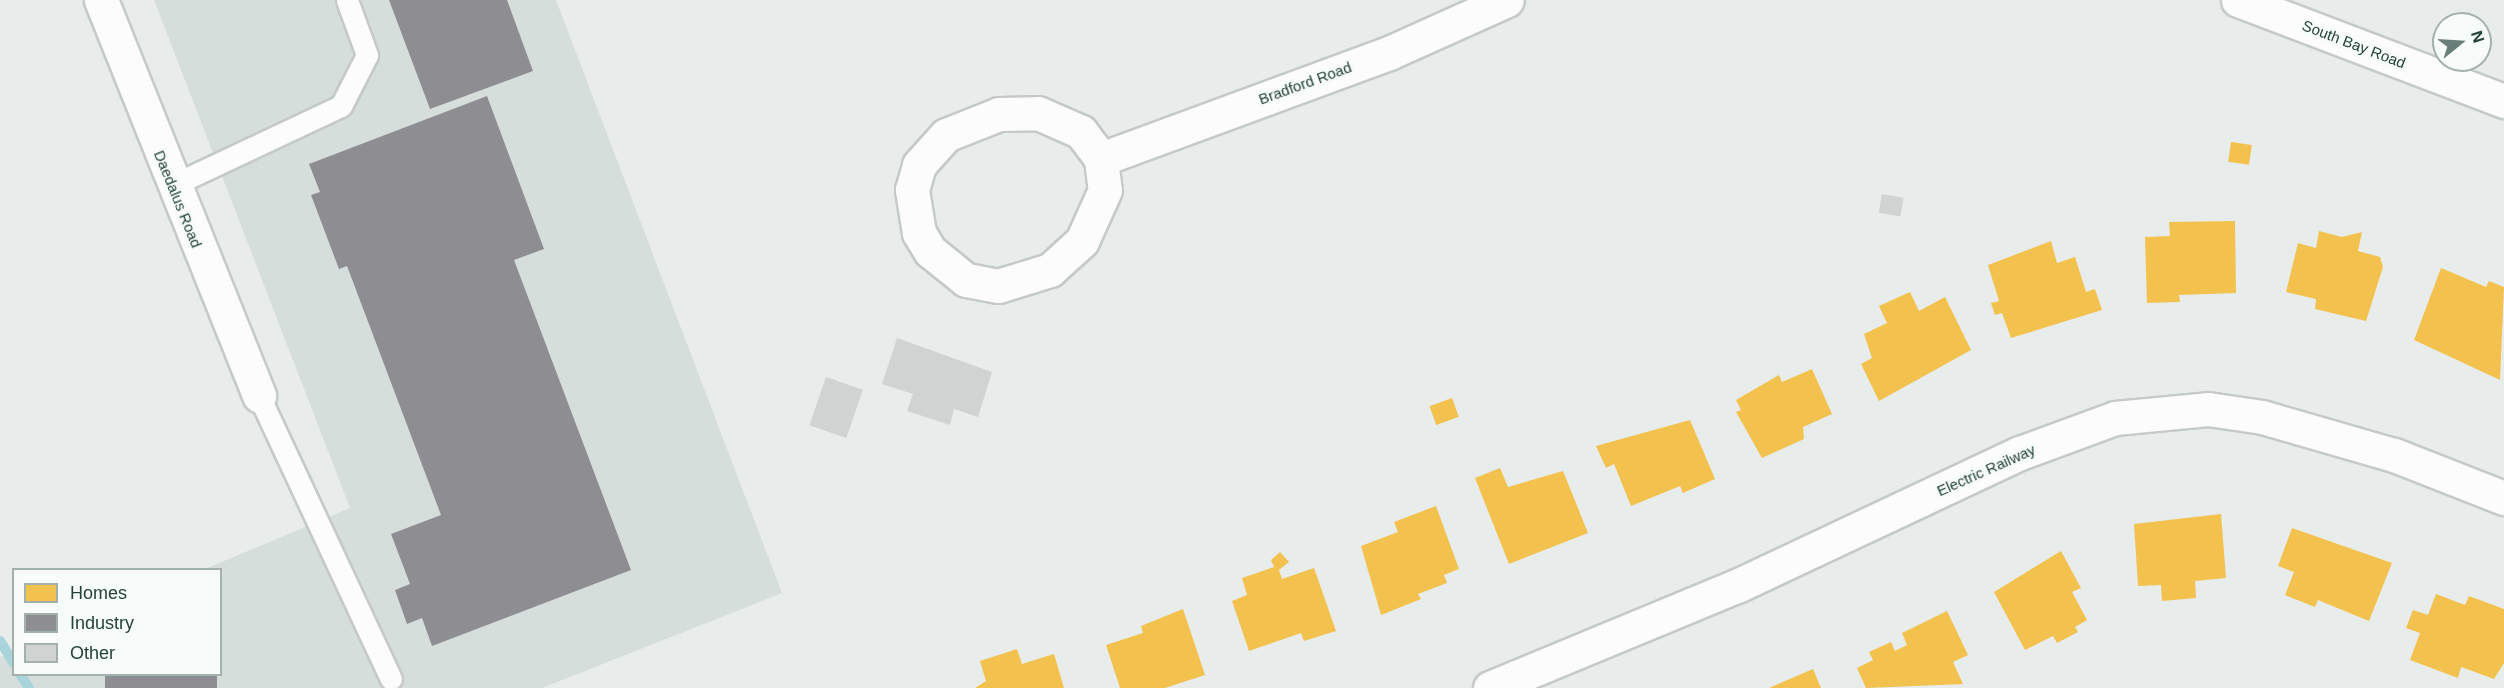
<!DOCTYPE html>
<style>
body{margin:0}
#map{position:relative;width:2504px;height:688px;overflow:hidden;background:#e8edeb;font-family:Helvetica,sans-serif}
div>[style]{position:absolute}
.built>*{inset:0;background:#d6dedb}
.homes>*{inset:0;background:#f2c14e;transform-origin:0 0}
.industry>*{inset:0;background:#8d8d92;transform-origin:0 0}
.stream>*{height:10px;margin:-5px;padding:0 5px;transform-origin:5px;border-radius:5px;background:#a9d4db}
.building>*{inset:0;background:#cfd4d2;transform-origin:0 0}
.roads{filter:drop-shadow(2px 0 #c5cac8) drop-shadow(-2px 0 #c5cac8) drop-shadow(0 2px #c5cac8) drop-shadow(0 -2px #c5cac8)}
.service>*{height:21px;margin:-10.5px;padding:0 10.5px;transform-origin:10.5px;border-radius:10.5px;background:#fcfcfc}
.minor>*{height:33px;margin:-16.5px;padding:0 16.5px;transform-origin:16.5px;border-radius:16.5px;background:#fcfcfc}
.tertiary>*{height:33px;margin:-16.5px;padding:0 16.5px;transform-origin:16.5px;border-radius:16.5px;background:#fcfcfc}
span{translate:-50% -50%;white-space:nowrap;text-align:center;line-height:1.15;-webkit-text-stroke:6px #f7fbf9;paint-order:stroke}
.street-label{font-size:15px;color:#24423a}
.legend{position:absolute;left:12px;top:568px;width:210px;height:108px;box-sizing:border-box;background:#f7fbf9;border:2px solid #a3b1ad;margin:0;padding:8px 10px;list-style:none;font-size:18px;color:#24423a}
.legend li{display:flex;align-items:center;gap:12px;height:30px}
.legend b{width:30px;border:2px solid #a3b1ad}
.north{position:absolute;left:2432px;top:12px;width:60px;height:60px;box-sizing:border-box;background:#f7fbf9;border:2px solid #a3b1ad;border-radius:50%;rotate:72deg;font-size:16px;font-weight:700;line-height:24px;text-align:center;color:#24423a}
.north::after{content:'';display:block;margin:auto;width:21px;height:27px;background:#697e78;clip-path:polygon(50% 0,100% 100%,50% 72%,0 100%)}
</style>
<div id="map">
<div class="built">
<div style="clip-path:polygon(154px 0,556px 0,782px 593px,542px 688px,0 688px,0 657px,13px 651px,14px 674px,220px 674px,220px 570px,205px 569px,350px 508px)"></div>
</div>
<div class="homes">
<div style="left:2231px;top:142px;width:21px;height:20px;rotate:8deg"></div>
<div style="clip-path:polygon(2235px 221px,2236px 293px,2179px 295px,2180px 302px,2147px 303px,2145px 237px,2170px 236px,2169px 222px)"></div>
<div style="clip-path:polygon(2319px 231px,2342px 237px,2362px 232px,2358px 251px,2380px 257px,2383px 267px,2366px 321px,2315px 309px,2316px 299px,2286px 292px,2298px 243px,2316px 248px)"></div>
<div style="clip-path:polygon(2051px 241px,2057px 263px,2075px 257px,2086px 292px,2095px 289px,2102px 310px,2011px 338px,2002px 313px,1995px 315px,1991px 303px,1999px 301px,1988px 265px)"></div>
<div style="clip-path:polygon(2441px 268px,2486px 287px,2489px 281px,2504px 287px,2500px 380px,2414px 340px)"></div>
<div style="clip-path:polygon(1910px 292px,1919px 311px,1945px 297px,1971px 350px,1879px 401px,1861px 364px,1872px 358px,1864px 334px,1887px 323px,1879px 306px)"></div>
<div style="clip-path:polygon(1812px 369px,1832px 414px,1803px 427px,1804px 439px,1762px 458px,1736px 412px,1741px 410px,1736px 400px,1779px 375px,1782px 382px)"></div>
<div style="left:1452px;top:398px;width:20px;height:24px;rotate:70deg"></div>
<div style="clip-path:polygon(1690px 420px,1715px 479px,1683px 493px,1680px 486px,1631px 506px,1614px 464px,1606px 468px,1596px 446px)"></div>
<div style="clip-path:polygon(1500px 468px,1508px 487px,1563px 471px,1588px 533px,1509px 564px,1475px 478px)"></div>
<div style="clip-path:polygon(1436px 506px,1459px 569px,1444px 575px,1447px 583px,1418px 594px,1421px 599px,1381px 615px,1361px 546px,1398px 532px,1394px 522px)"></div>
<div style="clip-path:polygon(2221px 514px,2226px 578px,2195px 581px,2196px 598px,2162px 601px,2161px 585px,2138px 586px,2134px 524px)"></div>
<div style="clip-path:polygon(2292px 528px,2392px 563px,2369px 621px,2318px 600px,2315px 607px,2285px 595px,2294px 572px,2278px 566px)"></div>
<div style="clip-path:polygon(2061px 551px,2081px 588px,2072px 592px,2087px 620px,2075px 627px,2078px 632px,2057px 643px,2053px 636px,2025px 650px,1994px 592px)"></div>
<div style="clip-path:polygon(1280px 552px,1289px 562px,1279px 570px,1282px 579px,1314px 568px,1336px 631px,1304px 641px,1301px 633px,1249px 651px,1232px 601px,1247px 595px,1242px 578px,1274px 567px,1271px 560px)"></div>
<div style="clip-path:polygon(2436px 594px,2465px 605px,2469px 596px,2504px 609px,2504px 663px,2494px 679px,2461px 667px,2458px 678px,2410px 660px,2420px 633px,2406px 628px,2413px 610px,2428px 615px)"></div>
<div style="clip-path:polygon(1183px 609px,1205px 675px,1165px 688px,1120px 688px,1106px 645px,1143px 633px,1141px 626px)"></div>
<div style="clip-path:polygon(1947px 611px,1968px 655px,1953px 662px,1963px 684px,1866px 688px,1857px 668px,1873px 660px,1869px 652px,1891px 642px,1895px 651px,1907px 645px,1902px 633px)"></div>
<div style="clip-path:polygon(1017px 649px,1022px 664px,1054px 654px,1064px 688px,975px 688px,986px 681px,980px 661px)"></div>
<div style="clip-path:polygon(1813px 669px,1821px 688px,1769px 688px)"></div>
</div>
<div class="industry">
<div style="clip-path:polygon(389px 0,507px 0,533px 71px,430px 109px)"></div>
<div style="clip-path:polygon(487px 96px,544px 249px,514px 260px,631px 570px,432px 646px,422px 618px,407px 624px,395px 590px,410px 584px,391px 534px,441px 515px,347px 266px,339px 269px,311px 195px,320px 192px,309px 164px)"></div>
<div style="left:105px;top:674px;width:112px;height:15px"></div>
</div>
<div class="stream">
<div style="left:0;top:641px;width:26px;rotate:58deg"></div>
<div style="left:20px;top:674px;width:17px;rotate:57deg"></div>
</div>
<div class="building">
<div style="left:1882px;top:194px;width:22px;height:19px;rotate:10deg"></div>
<div style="clip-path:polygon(897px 338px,992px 372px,978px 417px,954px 409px,950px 425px,907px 411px,913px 394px,882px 384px)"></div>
<div style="left:826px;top:377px;width:39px;height:51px;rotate:19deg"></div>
</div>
<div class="roads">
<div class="service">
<div style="left:173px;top:185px;width:186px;rotate:-25.2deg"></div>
<div style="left:341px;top:106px;width:57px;rotate:-63deg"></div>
<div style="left:367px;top:55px;width:59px;rotate:-110deg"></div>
<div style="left:259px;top:396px;width:312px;rotate:65deg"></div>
</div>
<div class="minor">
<div style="left:101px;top:0;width:426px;rotate:68.2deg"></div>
<div style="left:1038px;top:113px;width:47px;rotate:23.8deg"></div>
<div style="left:1081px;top:132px;width:34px;rotate:53deg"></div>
<div style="left:1101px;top:159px;width:31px;rotate:83deg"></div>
<div style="left:1105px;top:190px;width:56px;rotate:114.3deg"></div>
<div style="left:1082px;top:241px;width:43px;rotate:137.8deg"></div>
<div style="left:1050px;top:270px;width:54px;rotate:162.9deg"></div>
<div style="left:998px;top:286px;width:33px;rotate:-169deg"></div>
<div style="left:966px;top:280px;width:46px;rotate:-141.1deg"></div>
<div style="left:930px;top:251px;width:21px;rotate:-121deg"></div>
<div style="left:919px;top:233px;width:44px;rotate:-99.2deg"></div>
<div style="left:912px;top:190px;width:26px;rotate:-74deg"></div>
<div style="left:919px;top:165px;width:40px;rotate:-48deg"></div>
<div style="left:946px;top:135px;width:57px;rotate:-21.6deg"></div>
<div style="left:999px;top:114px;width:39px;rotate:-1deg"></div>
<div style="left:1101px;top:159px;width:307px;rotate:-20.2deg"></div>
<div style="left:1389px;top:53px;width:129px;rotate:-24.2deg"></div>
<div style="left:1490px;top:688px;width:269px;rotate:-22.5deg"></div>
<div style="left:1739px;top:585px;width:310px;rotate:-25.2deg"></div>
<div style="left:2020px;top:453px;width:101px;rotate:-20.2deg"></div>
<div style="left:2115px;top:418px;width:93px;rotate:-5.5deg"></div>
<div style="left:2208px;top:409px;width:55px;rotate:8.4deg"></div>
<div style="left:2262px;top:417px;width:137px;rotate:16.1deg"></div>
<div style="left:2394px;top:455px;width:118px;rotate:21.4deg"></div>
</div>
<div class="tertiary">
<div style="left:2238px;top:0;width:285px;rotate:20.8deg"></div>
</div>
</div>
<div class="street-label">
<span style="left:2354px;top:44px;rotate:21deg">South Bay Road</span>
<span style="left:1305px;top:83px;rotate:-20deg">Bradford Road</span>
<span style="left:178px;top:199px;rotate:68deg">Daedalus Road</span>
<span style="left:1986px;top:470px;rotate:-24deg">Electric Railway</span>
</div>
<ul class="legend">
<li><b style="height:16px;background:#f2c14e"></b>Homes</li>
<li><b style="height:16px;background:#8d8d92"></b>Industry</li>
<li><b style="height:16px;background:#cfd4d2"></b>Other</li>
</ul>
<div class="north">N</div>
</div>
